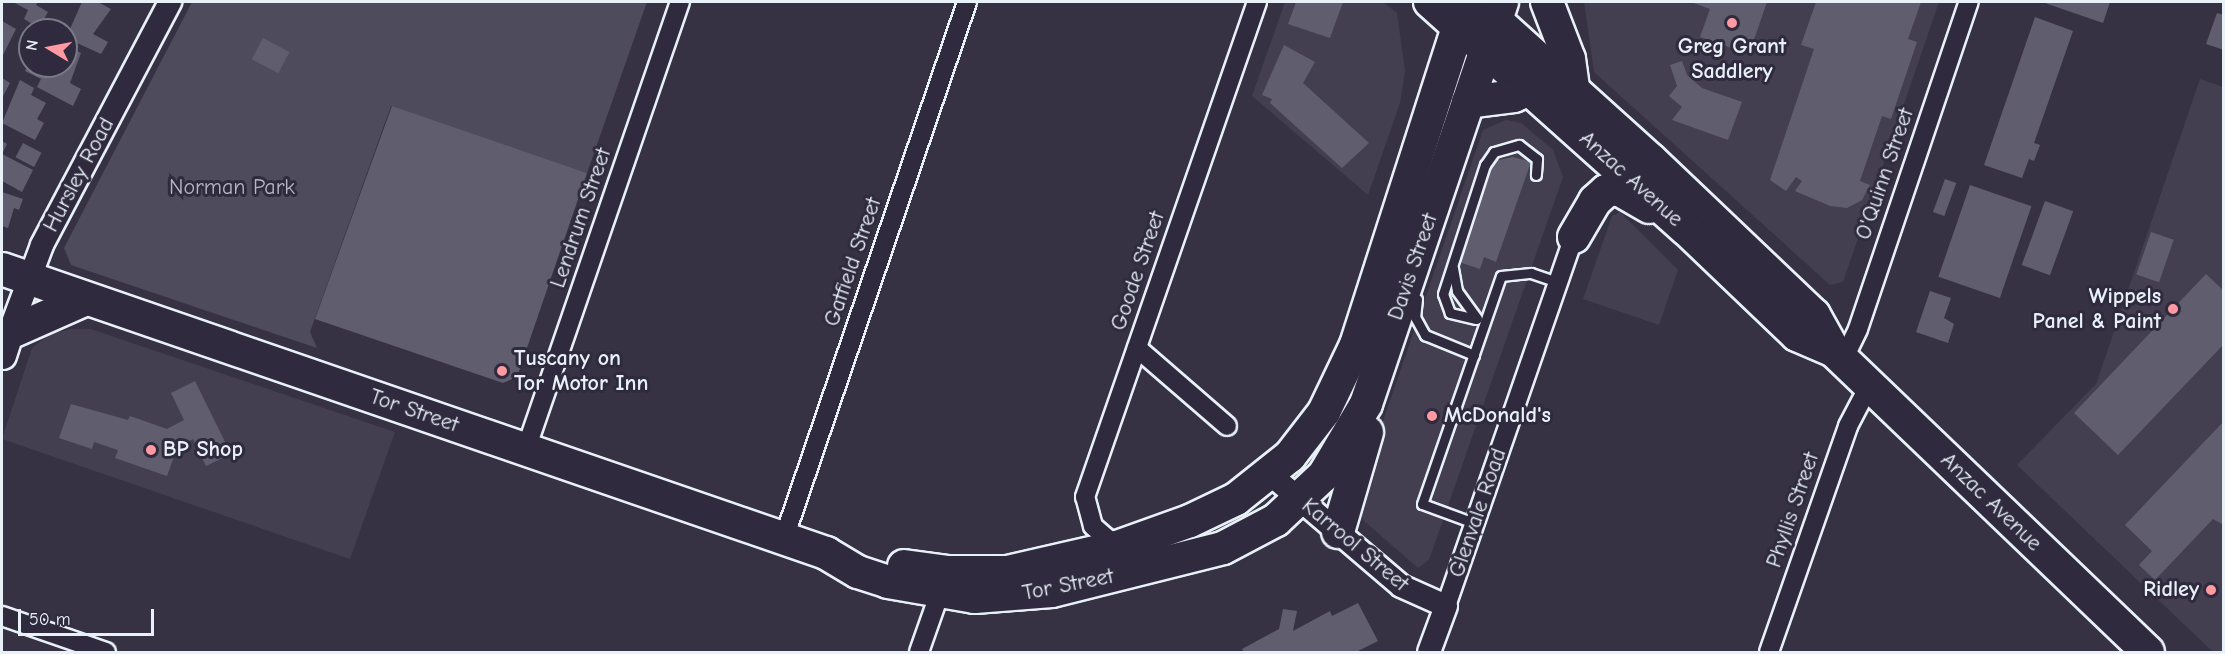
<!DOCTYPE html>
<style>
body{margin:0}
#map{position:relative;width:2225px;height:654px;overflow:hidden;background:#363244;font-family:"Comic Neue",sans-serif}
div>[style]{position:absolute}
.built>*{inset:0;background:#433f51}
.green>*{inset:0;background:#4d4b5c}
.building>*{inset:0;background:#605e6e;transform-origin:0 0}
.roads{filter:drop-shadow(2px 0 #e8f1f8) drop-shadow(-2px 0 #e8f1f8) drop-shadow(0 2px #e8f1f8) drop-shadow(0 -2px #e8f1f8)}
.service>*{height:9px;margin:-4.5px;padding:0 4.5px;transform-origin:4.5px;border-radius:4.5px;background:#2f2a3d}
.minor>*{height:18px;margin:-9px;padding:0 9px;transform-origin:9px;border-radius:9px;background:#2f2a3d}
.tertiary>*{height:22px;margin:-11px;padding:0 11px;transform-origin:11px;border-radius:11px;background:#2f2a3d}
.secondary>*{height:27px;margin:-13.5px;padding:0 13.5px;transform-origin:13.5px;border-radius:13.5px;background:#2f2a3d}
.primary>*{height:30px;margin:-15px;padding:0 15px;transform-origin:15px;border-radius:15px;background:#2f2a3d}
.trunk>*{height:32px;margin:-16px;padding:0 16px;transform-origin:16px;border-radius:16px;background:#2f2a3d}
.dots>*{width:16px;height:16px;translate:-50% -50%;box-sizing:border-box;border:3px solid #2f2a3d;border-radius:50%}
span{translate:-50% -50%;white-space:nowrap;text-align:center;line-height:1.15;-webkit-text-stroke:6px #2f2a3d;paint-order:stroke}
.poi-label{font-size:22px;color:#e8f1f8;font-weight:700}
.right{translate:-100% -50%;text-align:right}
.left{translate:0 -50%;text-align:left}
.street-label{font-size:22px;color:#e8f1f8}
.park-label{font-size:22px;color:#b2b7c1}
.frame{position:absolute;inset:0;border:3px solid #e8f1f8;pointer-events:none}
.north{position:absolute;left:18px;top:18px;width:60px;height:60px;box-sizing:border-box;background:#2f2a3d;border:2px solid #797a88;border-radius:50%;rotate:280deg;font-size:16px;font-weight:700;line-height:24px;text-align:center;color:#e8f1f8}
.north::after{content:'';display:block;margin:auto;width:21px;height:27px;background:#ff9aa2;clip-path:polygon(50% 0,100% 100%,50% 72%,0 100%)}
.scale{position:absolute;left:18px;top:609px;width:136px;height:27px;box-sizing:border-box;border:3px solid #e8f1f8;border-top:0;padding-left:8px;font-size:18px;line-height:21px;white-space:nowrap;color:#e8f1f8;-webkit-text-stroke:4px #2f2a3d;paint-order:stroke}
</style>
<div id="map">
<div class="built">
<div style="clip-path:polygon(1285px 2px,1383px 2px,1397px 13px,1405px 71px,1400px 103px,1368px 195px,1252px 96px)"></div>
<div style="clip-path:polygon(1584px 2px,1939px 2px,1843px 282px,1830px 285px,1594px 72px)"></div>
<div style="clip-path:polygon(2200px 79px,2223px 87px,2223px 652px,2213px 652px,2017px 465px,2096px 384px)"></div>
<div style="clip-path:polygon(1506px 120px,1521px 123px,1553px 150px,1563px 177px,1429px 560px,1418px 568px,1363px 520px,1358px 504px,1360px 488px,1483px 130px)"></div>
<div style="clip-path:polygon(1620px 212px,1678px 270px,1659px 325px,1583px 299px,1612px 216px)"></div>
<div style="clip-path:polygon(72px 329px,91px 329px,395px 432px,350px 559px,2px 439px,32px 348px,50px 334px)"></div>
</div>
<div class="green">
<div style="clip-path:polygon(192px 2px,647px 2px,587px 173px,391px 106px,310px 332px,317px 348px,71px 265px,64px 248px)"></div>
</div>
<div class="building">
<div style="clip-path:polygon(13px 2px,38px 2px,36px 5px,48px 12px,39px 28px,24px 19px,28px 10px)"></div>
<div style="clip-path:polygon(82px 2px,98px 2px,111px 9px,93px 34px,108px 42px,101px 54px,66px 38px)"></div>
<div style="clip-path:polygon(1296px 2px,1343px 2px,1330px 38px,1288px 24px)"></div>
<div style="clip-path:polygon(1691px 2px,1767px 2px,1749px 54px,1700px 37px,1710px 9px)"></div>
<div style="clip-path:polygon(1816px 2px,1921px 2px,1908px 39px,1917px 42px,1891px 119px,1882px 116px,1860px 181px,1870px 185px,1862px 200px,1847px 208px,1830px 206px,1795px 191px,1802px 181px,1796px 177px,1786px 191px,1770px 180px,1814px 49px,1801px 45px)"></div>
<div style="clip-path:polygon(2042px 2px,2110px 2px,2103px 23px)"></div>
<div style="clip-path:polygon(2217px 13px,2224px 15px,2224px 50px,2206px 44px)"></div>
<div style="clip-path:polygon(2035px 17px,2073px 31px,2034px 143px,2040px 145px,2034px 161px,2029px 159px,2022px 178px,1984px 165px)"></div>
<div style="clip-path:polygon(2px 21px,16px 29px,2px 57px)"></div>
<div style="left:263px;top:38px;width:30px;height:24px;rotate:28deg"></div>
<div style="clip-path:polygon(66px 45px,81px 53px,70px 83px,81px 89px,73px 106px,37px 87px,41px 79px,25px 71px,30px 62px,30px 66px,66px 66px)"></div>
<div style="clip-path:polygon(1284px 45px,1315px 62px,1303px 83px,1369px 143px,1342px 168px,1270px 103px,1272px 99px,1262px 95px)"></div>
<div style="clip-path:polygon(1682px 61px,1687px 75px,1702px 88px,1742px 102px,1728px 140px,1672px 120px,1682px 107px,1669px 96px,1677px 86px,1670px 65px)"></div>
<div style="clip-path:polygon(2px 78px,10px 83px,2px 98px)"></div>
<div style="clip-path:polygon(20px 80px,34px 88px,31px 95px,46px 103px,37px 119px,44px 123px,35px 140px,2px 123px)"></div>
<div style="clip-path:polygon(392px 106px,587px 173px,517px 377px,503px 383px,315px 319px)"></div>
<div style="clip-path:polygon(2px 141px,7px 144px,2px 154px,33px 170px,22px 192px,2px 181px)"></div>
<div style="left:23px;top:143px;width:21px;height:16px;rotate:28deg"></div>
<div style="clip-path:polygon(1513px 157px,1531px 162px,1496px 262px,1484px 257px,1480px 269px,1459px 262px,1465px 245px,1457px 242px,1475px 190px,1483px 193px,1494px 161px)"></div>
<div style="left:1945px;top:179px;width:12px;height:35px;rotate:20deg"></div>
<div style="left:1970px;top:185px;width:65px;height:97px;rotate:19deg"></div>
<div style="clip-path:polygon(2px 192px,23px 199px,19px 210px,14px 208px,8px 228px,2px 226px)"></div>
<div style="left:2045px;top:201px;width:30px;height:68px;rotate:20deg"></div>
<div style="left:2151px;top:232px;width:24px;height:45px;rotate:19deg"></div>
<div style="clip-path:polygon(2206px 274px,2224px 291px,2224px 344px,2118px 455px,2074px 413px)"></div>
<div style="clip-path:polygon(1930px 291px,1951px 298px,1944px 318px,1954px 324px,1948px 343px,1916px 332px)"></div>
<div style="clip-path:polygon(195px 381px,231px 454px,206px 466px,193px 439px,177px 448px,167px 476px,115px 458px,118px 450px,94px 442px,92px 449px,59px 438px,71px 404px,128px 420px,130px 416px,167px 429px,184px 420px,171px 393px)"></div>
<div style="clip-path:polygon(2224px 421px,2224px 525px,2213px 519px,2155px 580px,2139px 565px,2152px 551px,2125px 525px)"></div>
<div style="clip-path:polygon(1358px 603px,1378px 641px,1356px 652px,1244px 652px,1242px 649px,1279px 629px,1283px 609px,1297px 611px,1293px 631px,1330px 611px,1332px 616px)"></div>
</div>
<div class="roads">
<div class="service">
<div style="left:1453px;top:268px;width:23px;rotate:80deg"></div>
<div style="left:1457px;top:291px;width:34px;rotate:54deg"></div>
<div style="left:1417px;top:299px;width:18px;rotate:96deg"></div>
<div style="left:1415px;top:317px;width:21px;rotate:61deg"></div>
<div style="left:1425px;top:335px;width:53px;rotate:22.2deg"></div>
<div style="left:1476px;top:319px;width:27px;rotate:-167deg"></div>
<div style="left:1450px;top:313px;width:20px;rotate:-110deg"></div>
<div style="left:1443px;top:294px;width:136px;rotate:-72deg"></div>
<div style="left:1485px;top:165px;width:16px;rotate:-55deg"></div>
<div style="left:1494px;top:152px;width:26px;rotate:-16deg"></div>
<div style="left:1519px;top:145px;width:23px;rotate:38deg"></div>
<div style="left:1537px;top:159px;width:16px;rotate:94deg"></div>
<div style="left:1474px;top:523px;width:55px;rotate:-159.9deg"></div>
<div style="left:1422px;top:504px;width:241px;rotate:-70.9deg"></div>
<div style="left:1501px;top:276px;width:30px;rotate:-6deg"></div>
<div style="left:1531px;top:273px;width:28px;rotate:19deg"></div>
</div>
<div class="minor">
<div style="left:1137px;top:348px;width:119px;rotate:40.9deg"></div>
<div style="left:1843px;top:360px;width:34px;rotate:-64deg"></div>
<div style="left:1858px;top:329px;width:345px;rotate:-71.3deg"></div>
<div style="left:526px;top:449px;width:473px;rotate:-71deg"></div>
<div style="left:784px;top:538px;width:566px;rotate:-71.15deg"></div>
<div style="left:1117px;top:547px;width:32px;rotate:-139deg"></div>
<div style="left:1093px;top:526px;width:30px;rotate:-105deg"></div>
<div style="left:1085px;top:497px;width:524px;rotate:-70.84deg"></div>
<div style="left:1446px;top:606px;width:391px;rotate:-70.9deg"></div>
<div style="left:2px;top:616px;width:110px;rotate:19.1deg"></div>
<div style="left:919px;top:652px;width:72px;rotate:-70.6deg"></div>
<div style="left:1769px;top:652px;width:239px;rotate:-70.7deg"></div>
<div style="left:1848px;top:426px;width:45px;rotate:-62.3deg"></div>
</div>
<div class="tertiary">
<div style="left:9px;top:333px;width:94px;rotate:-69.4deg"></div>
<div style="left:42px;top:245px;width:275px;rotate:-62.2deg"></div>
<div style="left:1270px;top:474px;width:172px;rotate:40.5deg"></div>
<div style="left:1401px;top:586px;width:49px;rotate:24deg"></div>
<div style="left:1446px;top:606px;width:49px;rotate:110.3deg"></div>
</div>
<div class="secondary">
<div style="left:2px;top:355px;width:23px;rotate:-72deg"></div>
</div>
<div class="primary">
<div style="left:1429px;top:2px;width:39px;rotate:42deg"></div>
</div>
<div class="trunk">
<div style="left:1547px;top:2px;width:61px;rotate:68.9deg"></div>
<div style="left:1569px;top:59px;width:30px;rotate:82deg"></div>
<div style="left:1482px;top:8px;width:227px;rotate:42deg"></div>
<div style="left:1651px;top:160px;width:225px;rotate:43.6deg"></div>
<div style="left:1814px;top:315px;width:41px;rotate:60.9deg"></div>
<div style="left:1834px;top:351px;width:435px;rotate:43.8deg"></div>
<div style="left:1471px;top:37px;width:288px;rotate:41.8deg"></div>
<div style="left:1686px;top:229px;width:153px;rotate:43.7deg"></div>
<div style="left:1797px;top:335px;width:40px;rotate:23.4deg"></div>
<div style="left:1468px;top:102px;width:46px;rotate:-7.4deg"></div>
<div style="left:1514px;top:96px;width:20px;rotate:-24deg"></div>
<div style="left:1574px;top:237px;width:42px;rotate:-59.7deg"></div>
<div style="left:1595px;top:201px;width:15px;rotate:-42deg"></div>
<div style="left:1606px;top:191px;width:12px;rotate:-9deg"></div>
<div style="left:1618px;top:189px;width:36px;rotate:30deg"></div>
<div style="left:2px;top:269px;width:872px;rotate:19.02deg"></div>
<div style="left:826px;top:553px;width:37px;rotate:31deg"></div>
<div style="left:858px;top:572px;width:32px;rotate:18deg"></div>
<div style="left:888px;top:582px;width:88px;rotate:9.8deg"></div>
<div style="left:975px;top:597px;width:77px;rotate:-4.5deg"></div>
<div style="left:1052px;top:591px;width:176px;rotate:-14.1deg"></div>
<div style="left:1223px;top:548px;width:60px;rotate:-27.8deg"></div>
<div style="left:1276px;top:520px;width:66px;rotate:-43.2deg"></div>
<div style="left:1324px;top:475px;width:82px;rotate:-59.4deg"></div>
<div style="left:1366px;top:404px;width:424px;rotate:-71.3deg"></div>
<div style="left:9px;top:333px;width:84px;rotate:-23.8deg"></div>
<div style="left:1338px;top:532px;width:104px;rotate:-73.8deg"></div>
<div style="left:904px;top:566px;width:43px;rotate:7.9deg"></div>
<div style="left:947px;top:572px;width:60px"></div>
<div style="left:1007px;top:572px;width:113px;rotate:-12.8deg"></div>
<div style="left:1117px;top:547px;width:77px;rotate:-19.6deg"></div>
<div style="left:1190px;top:521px;width:51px;rotate:-25.6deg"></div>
<div style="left:1236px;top:499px;width:69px;rotate:-38.5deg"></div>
<div style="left:1290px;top:456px;width:56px;rotate:-52.3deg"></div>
<div style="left:1324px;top:412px;width:74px;rotate:-64.5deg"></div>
<div style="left:1356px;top:345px;width:360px;rotate:-72.2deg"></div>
</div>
</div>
<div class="dots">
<div style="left:1732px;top:23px;background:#ff9aa2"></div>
<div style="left:2173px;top:309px;background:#ff9aa2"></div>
<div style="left:502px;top:371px;background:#ff9aa2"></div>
<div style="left:1432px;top:416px;background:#ff9aa2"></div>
<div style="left:151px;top:450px;background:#ff9aa2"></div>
<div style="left:2211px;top:590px;background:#ff9aa2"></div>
</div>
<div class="poi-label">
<span style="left:1732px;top:59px">Greg Grant<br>Saddlery</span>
<span class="right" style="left:2161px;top:309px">Wippels<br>Panel &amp; Paint</span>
<span class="left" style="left:514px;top:371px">Tuscany on<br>Tor Motor Inn</span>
<span class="left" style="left:1444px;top:416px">McDonald's</span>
<span class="left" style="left:163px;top:450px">BP Shop</span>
<span class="right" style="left:2199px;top:590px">Ridley</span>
</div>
<div class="street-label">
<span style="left:1885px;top:174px;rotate:-71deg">O'Quinn Street</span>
<span style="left:79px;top:175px;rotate:-62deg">Hursley Road</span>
<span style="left:1631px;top:179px;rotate:42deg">Anzac Avenue</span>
<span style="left:581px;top:218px;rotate:-71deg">Lendrum Street</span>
<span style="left:853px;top:262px;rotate:-71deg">Gatfield Street</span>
<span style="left:1413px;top:267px;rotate:-71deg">Davis Street</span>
<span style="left:1138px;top:271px;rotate:-71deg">Goode Street</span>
<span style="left:414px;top:411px;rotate:19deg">Tor Street</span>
<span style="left:1991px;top:502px;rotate:44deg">Anzac Avenue</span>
<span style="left:1793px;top:510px;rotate:-71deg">Phyllis Street</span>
<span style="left:1478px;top:513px;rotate:-71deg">Glenvale Road</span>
<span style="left:1355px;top:545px;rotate:40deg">Karrool Street</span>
<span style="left:1068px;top:585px;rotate:-11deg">Tor Street</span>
</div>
<div class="park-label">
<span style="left:232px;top:188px">Norman Park</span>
</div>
<div class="frame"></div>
<div class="north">N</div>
<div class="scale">50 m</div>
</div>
